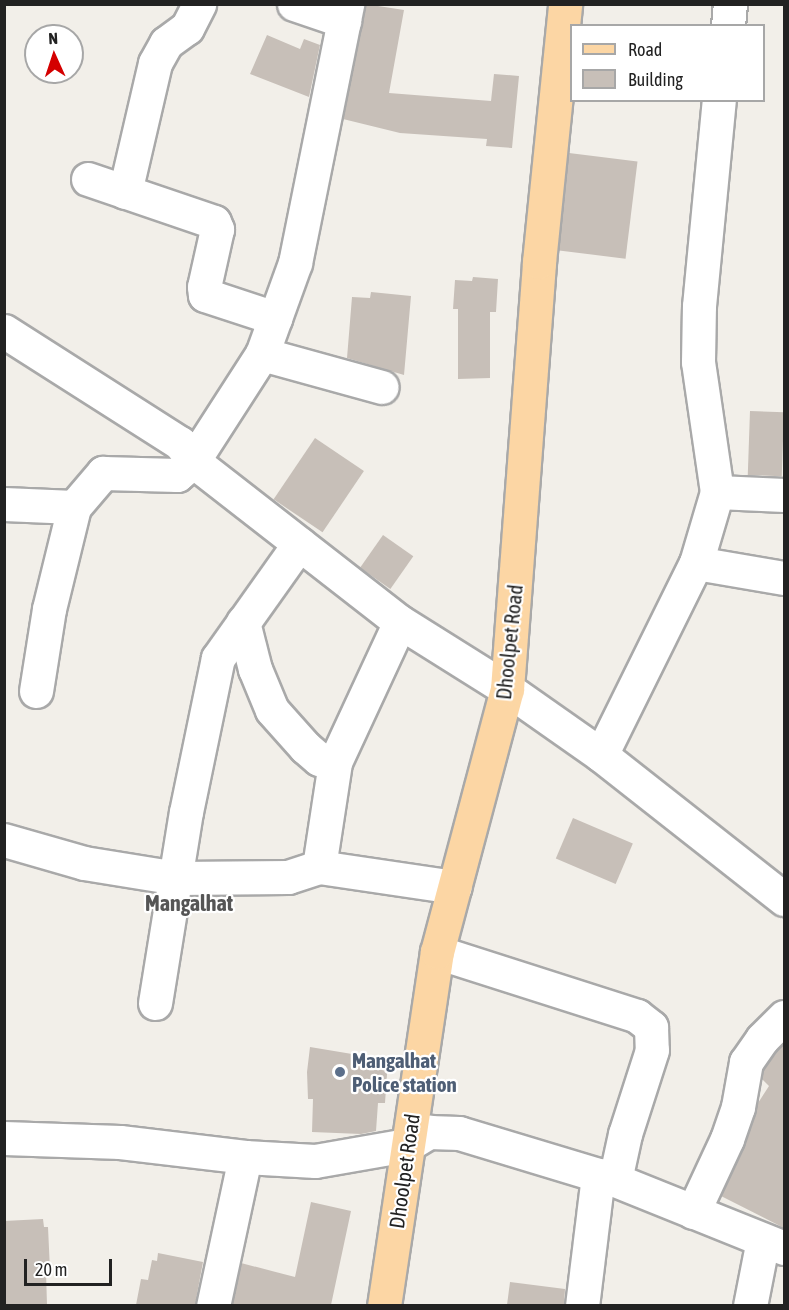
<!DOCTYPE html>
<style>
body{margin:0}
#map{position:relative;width:789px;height:1310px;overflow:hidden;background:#f2efe9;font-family:"Asap Condensed",sans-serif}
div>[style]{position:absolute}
.building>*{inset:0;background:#c7bfb8;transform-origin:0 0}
.roads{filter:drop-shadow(2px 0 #a9a9a9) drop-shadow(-2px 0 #a9a9a9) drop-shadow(0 2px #a9a9a9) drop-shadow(0 -2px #a9a9a9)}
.minor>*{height:33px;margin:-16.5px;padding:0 16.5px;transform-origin:16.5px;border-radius:16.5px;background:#fff}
.major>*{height:33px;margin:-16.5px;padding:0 16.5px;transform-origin:16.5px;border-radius:16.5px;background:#fcd6a4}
.dots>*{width:16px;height:16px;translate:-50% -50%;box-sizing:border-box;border:3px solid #fff;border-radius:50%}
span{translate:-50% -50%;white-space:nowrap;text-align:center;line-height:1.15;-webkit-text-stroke:4.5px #fff;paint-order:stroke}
.street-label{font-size:21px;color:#222}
.service-label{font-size:21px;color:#4e5e75;font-weight:700}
.left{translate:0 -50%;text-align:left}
.neighbourhood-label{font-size:22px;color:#555;font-weight:700}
.frame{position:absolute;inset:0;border:6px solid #222;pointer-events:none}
.legend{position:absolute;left:570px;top:24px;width:195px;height:78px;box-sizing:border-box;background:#fff;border:2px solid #a7a7a7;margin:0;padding:8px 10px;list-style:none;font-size:18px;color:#222}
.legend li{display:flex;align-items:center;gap:12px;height:30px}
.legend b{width:30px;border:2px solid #a7a7a7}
.north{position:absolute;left:24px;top:24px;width:60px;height:60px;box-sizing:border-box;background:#fff;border:2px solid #a7a7a7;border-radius:50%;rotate:357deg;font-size:16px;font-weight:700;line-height:24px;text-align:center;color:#222}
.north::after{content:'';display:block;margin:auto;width:21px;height:27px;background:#d40000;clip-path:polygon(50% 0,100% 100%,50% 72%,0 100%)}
.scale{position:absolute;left:24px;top:1259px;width:88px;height:27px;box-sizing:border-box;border:3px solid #222;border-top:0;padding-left:8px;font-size:18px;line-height:21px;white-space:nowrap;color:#222;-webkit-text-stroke:4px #fff;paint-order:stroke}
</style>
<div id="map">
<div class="building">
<div style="clip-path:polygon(365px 4px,404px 10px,389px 93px,491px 101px,494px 74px,519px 76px,512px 148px,486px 146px,487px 139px,400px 133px,343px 119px)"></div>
<div style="clip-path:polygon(267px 35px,300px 49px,304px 39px,320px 45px,309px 97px,250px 74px)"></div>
<div style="left:569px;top:153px;width:69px;height:98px;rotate:7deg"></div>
<div style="clip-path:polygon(473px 277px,498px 279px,496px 312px,490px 312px,490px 378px,458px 379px,458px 309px,453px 309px,455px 280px,472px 281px)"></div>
<div style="clip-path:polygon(371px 292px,411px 296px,404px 375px,347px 358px,352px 297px,370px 298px)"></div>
<div style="left:750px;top:411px;width:34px;height:64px;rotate:2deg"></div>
<div style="left:315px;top:438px;width:59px;height:74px;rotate:34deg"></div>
<div style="left:383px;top:535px;width:37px;height:40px;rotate:35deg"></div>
<div style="left:573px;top:818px;width:65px;height:44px;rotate:23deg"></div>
<div style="clip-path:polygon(784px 1043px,784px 1228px,721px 1196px,745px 1145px,758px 1103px,769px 1086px,762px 1079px,764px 1069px)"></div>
<div style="clip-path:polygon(310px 1047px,388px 1060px,385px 1103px,378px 1103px,376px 1131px,361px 1134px,312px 1132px,313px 1099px,308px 1099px,307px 1072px)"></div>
<div style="clip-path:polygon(311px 1202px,351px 1211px,331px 1305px,232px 1305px,241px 1263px,295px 1277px)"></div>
<div style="clip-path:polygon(43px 1219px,44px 1227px,48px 1227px,50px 1270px,46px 1271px,47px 1305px,4px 1305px,4px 1221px)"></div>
<div style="clip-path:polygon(158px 1253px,203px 1262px,195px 1305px,136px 1305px,141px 1279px,148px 1280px,152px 1260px,157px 1261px)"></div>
<div style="clip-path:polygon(510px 1282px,565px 1289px,564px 1305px,507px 1305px)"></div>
</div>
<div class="roads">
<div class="minor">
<div style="left:294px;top:4px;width:53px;rotate:18.8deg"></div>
<div style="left:728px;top:26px;width:22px;rotate:-85deg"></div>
<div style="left:88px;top:179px;width:133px;rotate:18.8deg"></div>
<div style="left:214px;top:222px;width:8px;rotate:67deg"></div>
<div style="left:217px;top:229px;width:59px;rotate:102.6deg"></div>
<div style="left:204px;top:287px;width:8px;rotate:83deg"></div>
<div style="left:205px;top:295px;width:74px;rotate:18.2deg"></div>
<div style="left:125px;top:192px;width:132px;rotate:-76.9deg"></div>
<div style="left:155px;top:63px;width:23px;rotate:-61deg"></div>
<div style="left:166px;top:43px;width:26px;rotate:-36deg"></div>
<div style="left:187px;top:28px;width:27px;rotate:-63deg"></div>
<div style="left:4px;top:331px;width:209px;rotate:32.5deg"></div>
<div style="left:180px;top:443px;width:22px;rotate:54deg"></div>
<div style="left:193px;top:461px;width:262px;rotate:37.9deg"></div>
<div style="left:400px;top:622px;width:126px;rotate:32.1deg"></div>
<div style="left:507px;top:689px;width:115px;rotate:35.1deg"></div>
<div style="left:601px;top:755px;width:233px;rotate:38.2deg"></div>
<div style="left:262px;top:354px;width:124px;rotate:15.4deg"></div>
<div style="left:717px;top:492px;width:67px;rotate:2.6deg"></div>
<div style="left:4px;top:504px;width:70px;rotate:2.5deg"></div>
<div style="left:696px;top:563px;width:89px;rotate:9.7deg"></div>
<div style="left:243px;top:622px;width:49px;rotate:75.7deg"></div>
<div style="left:255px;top:669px;width:44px;rotate:67.5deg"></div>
<div style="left:272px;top:710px;width:50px;rotate:48.3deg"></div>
<div style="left:305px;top:747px;width:18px;rotate:41deg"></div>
<div style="left:319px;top:759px;width:16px;rotate:11deg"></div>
<div style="left:36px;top:691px;width:83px;rotate:-81deg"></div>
<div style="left:49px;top:609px;width:105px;rotate:-76.2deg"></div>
<div style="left:74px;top:507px;width:45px;rotate:-49.5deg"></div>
<div style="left:103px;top:473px;width:74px;rotate:1.5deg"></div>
<div style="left:177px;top:475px;width:21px;rotate:-41deg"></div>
<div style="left:193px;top:461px;width:127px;rotate:-57.2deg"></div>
<div style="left:262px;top:354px;width:97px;rotate:-70.1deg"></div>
<div style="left:295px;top:263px;width:264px;rotate:-78.6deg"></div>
<div style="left:601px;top:755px;width:214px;rotate:-63.7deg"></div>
<div style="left:696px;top:563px;width:74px;rotate:-73.5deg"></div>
<div style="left:717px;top:492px;width:131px;rotate:-98.3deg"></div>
<div style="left:698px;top:362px;width:56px;rotate:-89deg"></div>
<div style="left:699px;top:306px;width:207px;rotate:-84.5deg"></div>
<div style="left:4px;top:840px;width:83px;rotate:16deg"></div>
<div style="left:84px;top:863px;width:94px;rotate:9.2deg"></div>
<div style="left:177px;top:878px;width:111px;rotate:-0.5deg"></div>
<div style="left:288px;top:877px;width:33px;rotate:-18deg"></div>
<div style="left:319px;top:867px;width:106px;rotate:-81.3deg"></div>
<div style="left:335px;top:762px;width:154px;rotate:-65.1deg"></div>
<div style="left:319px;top:867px;width:137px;rotate:8.4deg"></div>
<div style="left:437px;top:952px;width:210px;rotate:17.7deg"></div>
<div style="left:637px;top:1016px;width:18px;rotate:38deg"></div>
<div style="left:651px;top:1027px;width:23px;rotate:88deg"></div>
<div style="left:652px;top:1050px;width:88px;rotate:107.8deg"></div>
<div style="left:625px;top:1134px;width:47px;rotate:102.3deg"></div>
<div style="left:155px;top:1003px;width:193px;rotate:-80.8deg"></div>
<div style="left:186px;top:812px;width:157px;rotate:-78.3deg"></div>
<div style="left:218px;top:658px;width:140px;rotate:-54.6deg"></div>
<div style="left:4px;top:1138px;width:116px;rotate:2deg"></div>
<div style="left:120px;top:1142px;width:126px;rotate:6.8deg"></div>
<div style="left:245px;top:1157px;width:152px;rotate:102.1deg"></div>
<div style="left:245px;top:1157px;width:70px;rotate:3.3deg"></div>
<div style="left:315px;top:1161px;width:93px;rotate:-9.9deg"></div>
<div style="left:407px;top:1145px;width:26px;rotate:-31deg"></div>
<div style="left:429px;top:1132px;width:30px;rotate:2deg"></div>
<div style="left:459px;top:1133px;width:163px;rotate:16.8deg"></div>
<div style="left:615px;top:1180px;width:182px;rotate:21.9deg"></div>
<div style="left:693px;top:1212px;width:81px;rotate:-65deg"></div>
<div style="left:727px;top:1139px;width:34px;rotate:-71deg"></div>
<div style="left:738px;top:1107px;width:46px;rotate:-79.9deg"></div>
<div style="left:746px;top:1062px;width:28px;rotate:-55deg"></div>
<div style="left:762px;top:1039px;width:31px;rotate:-45deg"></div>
<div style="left:582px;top:1306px;width:132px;rotate:-83deg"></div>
<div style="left:750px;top:1306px;width:67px;rotate:-78.9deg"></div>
</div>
<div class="major">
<div style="left:384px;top:1306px;width:358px;rotate:-81.5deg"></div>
<div style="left:437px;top:952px;width:272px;rotate:-75.1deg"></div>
<div style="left:507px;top:689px;width:428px;rotate:-85.7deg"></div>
<div style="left:539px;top:262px;width:259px;rotate:-84.2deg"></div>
</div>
</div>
<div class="dots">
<div style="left:340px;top:1072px;background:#5c6f8a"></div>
</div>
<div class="street-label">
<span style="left:509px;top:642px;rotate:-84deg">Dhoolpet Road</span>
<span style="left:404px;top:1171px;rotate:-82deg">Dhoolpet Road</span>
</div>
<div class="service-label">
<span class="left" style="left:352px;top:1072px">Mangalhat<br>Police station</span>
</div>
<div class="neighbourhood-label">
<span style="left:189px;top:904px">Mangalhat</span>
</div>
<div class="frame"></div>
<ul class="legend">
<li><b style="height:8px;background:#fcd6a4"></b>Road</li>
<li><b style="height:16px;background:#c7bfb8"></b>Building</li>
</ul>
<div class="north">N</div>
<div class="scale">20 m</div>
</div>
